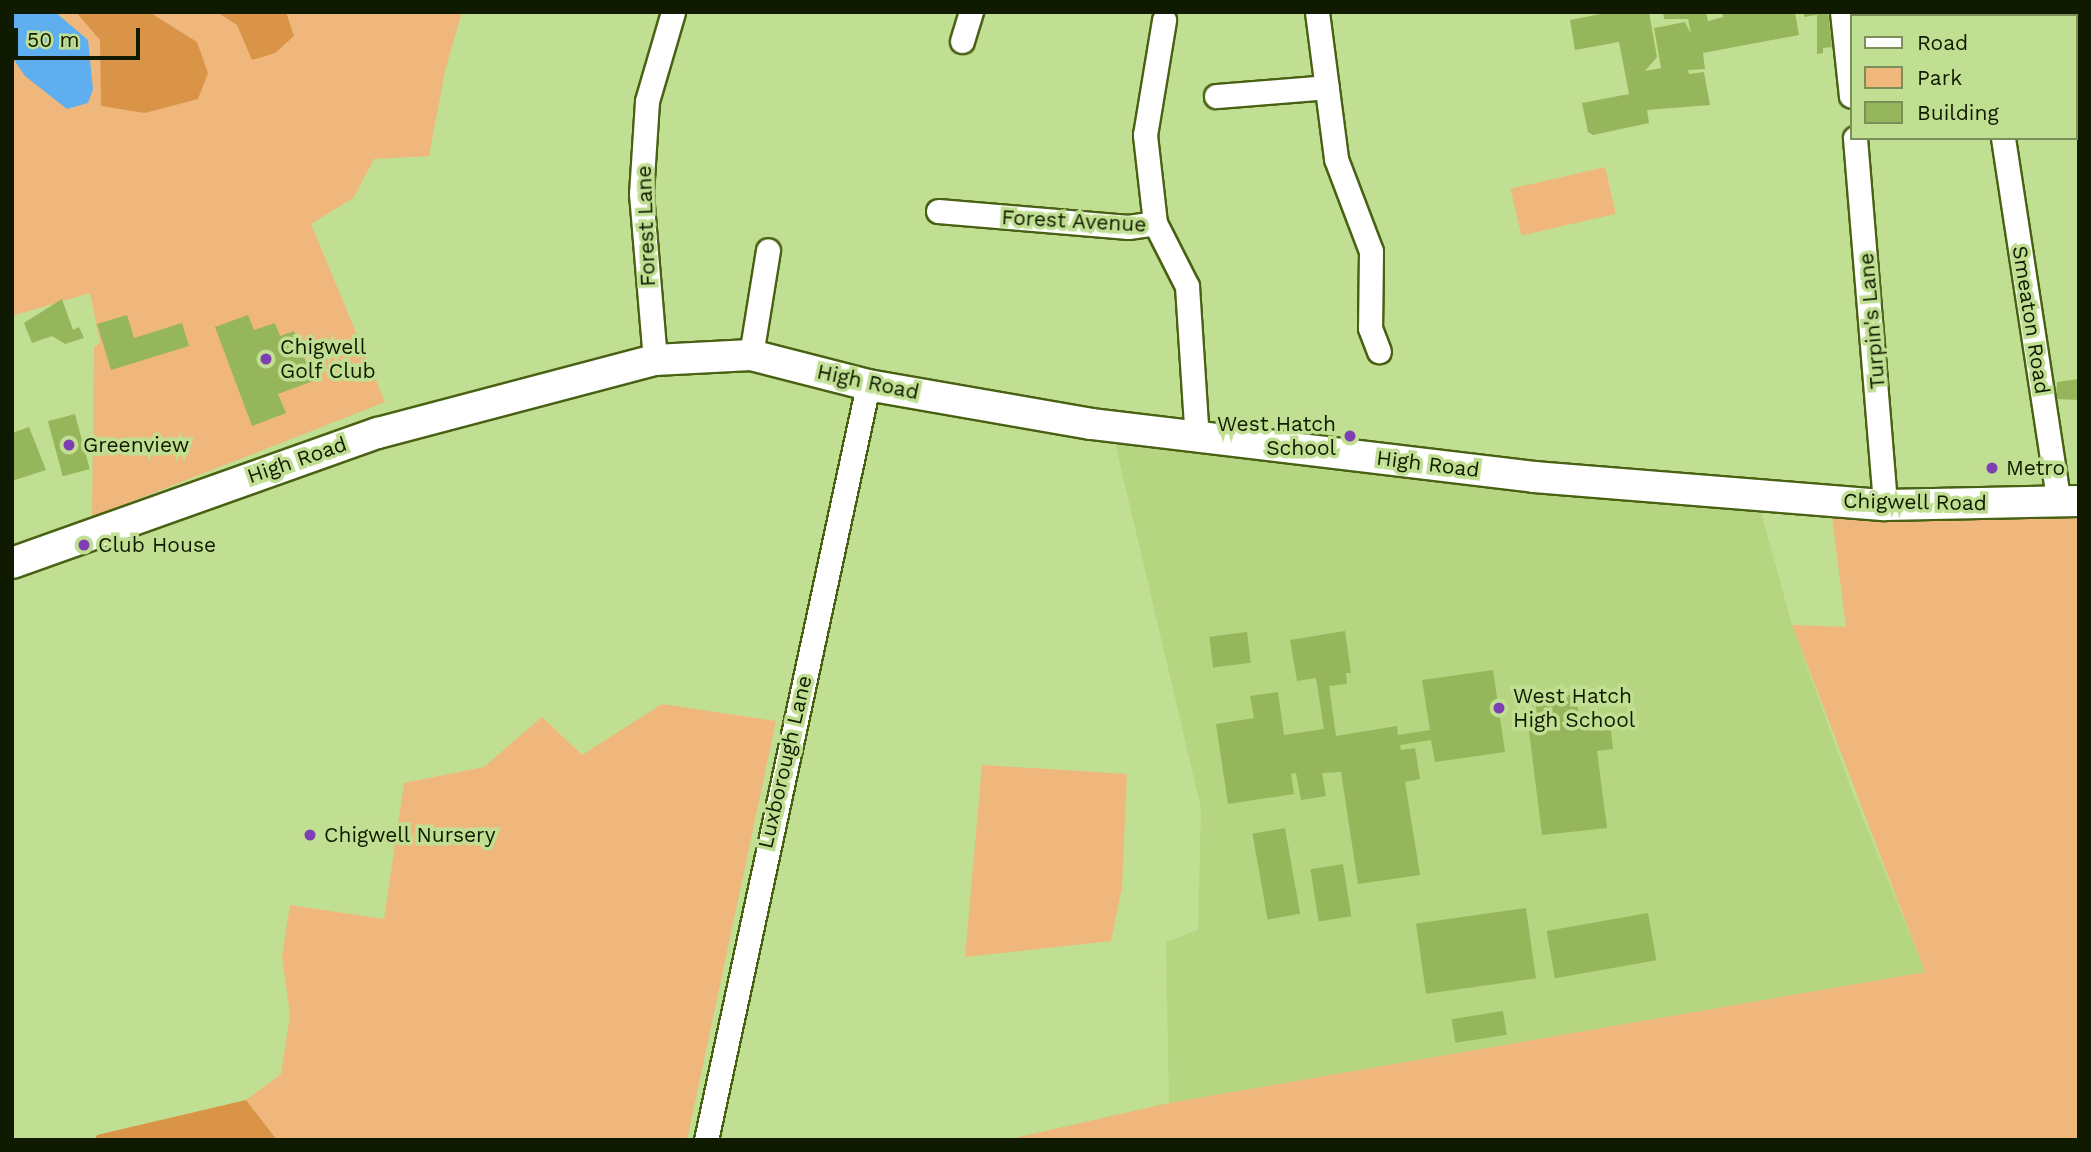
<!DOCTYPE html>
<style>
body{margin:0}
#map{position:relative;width:2091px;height:1152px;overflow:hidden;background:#c1df92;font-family:"Work Sans",sans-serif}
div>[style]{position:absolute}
.built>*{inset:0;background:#b5d580}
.green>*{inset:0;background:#f0b77d;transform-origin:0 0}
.forest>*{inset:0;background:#d99448}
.water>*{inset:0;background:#5faef0}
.building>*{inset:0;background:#96b65c;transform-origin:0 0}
.roads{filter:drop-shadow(2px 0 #496113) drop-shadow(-2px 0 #496113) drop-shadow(0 2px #496113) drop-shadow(0 -2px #496113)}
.minor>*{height:23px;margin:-11.5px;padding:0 11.5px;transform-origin:11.5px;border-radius:11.5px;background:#fff}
.major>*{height:30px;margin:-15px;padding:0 15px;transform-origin:15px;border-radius:15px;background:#fff}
.dots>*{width:19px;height:19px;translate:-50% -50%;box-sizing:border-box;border:4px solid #c1df92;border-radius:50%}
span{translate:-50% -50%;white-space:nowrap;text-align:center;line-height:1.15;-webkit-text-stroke:7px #c1df92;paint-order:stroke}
.street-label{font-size:21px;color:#101a00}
.poi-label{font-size:21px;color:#101a00}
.left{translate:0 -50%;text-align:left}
.right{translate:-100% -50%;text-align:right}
.frame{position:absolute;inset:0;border:14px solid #101a00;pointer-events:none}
.legend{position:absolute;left:1850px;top:14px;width:228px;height:126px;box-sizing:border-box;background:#c1df92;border:2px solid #7a9058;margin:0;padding:9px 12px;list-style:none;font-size:21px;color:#101a00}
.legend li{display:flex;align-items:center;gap:14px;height:35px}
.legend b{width:35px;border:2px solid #7a9058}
.scale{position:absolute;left:14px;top:28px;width:126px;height:32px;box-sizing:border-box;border:4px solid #101a00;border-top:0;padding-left:9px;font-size:21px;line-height:24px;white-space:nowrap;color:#101a00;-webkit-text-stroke:5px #c1df92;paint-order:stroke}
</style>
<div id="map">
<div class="built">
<div style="clip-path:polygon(1115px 443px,1761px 512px,1792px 625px,1852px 791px,1993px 1140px,1006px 1140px,1169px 1103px,1166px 942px,1198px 930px,1201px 808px)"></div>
</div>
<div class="green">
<div style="clip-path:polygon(12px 12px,462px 12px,445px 71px,429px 156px,374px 159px,353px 198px,311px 224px,385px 402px,92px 517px,94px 347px,100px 343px,90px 293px,12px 316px)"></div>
<div style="left:1605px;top:167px;width:48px;height:97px;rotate:77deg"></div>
<div style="clip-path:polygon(2079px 512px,2079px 1140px,1006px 1140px,1169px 1103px,1925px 972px,1792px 625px,1846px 627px,1832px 517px)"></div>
<div style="clip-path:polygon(662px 704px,776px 721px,687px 1140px,277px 1140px,246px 1100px,281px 1074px,290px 1015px,282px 956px,290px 905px,384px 919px,404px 783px,484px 767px,542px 717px,582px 755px)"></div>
<div style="clip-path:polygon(982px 765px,1127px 774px,1122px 887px,1111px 941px,965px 957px)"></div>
</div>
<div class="forest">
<div style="clip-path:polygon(76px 12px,149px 12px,197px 42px,208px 73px,198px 99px,145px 113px,101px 106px,100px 40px)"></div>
<div style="clip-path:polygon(217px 12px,286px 12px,294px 36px,275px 53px,252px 60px,237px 25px)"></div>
<div style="clip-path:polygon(246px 1100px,277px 1140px,95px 1140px,97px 1135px)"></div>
</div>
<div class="water">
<div style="clip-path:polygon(12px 12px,55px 12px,88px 40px,93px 89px,88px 103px,67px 109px,25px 76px,12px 57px)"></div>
</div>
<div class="building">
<div style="clip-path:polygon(1611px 12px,1649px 12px,1657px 57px,1645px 71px,1661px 68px,1654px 28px,1685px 22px,1691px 34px,1688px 19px,1664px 19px,1663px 12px,1706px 12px,1708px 21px,1723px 17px,1722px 12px,1795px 12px,1799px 35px,1703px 53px,1705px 69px,1688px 70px,1689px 74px,1704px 72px,1710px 105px,1647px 110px,1649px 123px,1593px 135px,1588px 132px,1582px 103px,1629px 94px,1619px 42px,1575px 50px,1570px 20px)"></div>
<div style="clip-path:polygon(1804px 12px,1828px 12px,1832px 47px,1823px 48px,1823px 53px,1817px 54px,1817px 15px,1804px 17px)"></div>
<div style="clip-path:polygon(62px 299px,73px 330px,79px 327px,84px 338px,65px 344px,52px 336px,32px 343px,24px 323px)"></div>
<div style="clip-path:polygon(127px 315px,134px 338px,182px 323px,189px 346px,111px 370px,97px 324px)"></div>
<div style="clip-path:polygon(248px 315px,254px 330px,275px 323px,280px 336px,294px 331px,313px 381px,278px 394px,286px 413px,252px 426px,215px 327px)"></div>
<div style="clip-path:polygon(2079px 379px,2079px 400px,2056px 399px,2057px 382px)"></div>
<div style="left:75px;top:414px;width:57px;height:28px;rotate:75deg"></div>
<div style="clip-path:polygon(29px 427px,46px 470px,12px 481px,12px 433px)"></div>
<div style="clip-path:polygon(1345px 631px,1351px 673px,1346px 673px,1347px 684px,1329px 686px,1336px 736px,1397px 726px,1398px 735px,1430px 730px,1422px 680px,1493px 670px,1505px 752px,1435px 762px,1431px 740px,1400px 745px,1401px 750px,1415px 748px,1420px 779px,1405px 782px,1420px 875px,1358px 884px,1341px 772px,1322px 773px,1326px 796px,1301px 800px,1296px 773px,1291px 774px,1294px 794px,1228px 804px,1216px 724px,1254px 718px,1250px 696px,1278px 692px,1284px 735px,1324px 729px,1316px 678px,1297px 681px,1290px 640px)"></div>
<div style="left:1247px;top:632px;width:31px;height:38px;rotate:83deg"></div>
<div style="clip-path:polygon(1576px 694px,1580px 725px,1610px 721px,1613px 749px,1597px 751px,1607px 828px,1542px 835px,1529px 731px,1539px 730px,1535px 699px)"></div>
<div style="left:1285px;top:828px;width:87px;height:33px;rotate:80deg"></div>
<div style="left:1343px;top:864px;width:53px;height:33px;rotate:81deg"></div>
<div style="left:1526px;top:908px;width:71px;height:111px;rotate:82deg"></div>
<div style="left:1648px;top:913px;width:48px;height:103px;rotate:80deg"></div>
<div style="left:1503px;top:1011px;width:24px;height:52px;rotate:81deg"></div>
</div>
<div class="roads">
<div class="minor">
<div style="left:1317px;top:12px;width:148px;rotate:82.6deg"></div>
<div style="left:1336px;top:159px;width:98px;rotate:69.2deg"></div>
<div style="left:1371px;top:251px;width:77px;rotate:90.7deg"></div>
<div style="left:1370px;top:328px;width:25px;rotate:69deg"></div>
<div style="left:1842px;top:12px;width:84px;rotate:83.9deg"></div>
<div style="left:2075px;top:26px;width:4px;rotate:-14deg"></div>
<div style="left:962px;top:41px;width:30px;rotate:-73deg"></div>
<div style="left:1216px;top:96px;width:111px;rotate:-4.6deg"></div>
<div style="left:1855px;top:138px;width:368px;rotate:85.3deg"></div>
<div style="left:2003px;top:138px;width:369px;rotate:81.3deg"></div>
<div style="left:938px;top:211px;width:191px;rotate:4.8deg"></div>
<div style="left:1128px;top:227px;width:27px;rotate:-8deg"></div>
<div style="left:1155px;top:223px;width:71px;rotate:63.1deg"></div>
<div style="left:1187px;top:286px;width:153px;rotate:86.3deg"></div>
<div style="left:1155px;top:223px;width:89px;rotate:-96.5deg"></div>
<div style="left:1145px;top:135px;width:117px;rotate:-80.6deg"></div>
<div style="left:751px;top:355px;width:106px;rotate:-80.8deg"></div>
<div style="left:655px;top:360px;width:167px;rotate:-94.8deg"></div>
<div style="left:641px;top:194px;width:93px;rotate:-86.3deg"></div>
<div style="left:647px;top:101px;width:93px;rotate:-73.7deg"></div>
<div style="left:706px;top:1140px;width:772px;rotate:-77.89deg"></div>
</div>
<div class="major">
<div style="left:12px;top:563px;width:388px;rotate:-19.6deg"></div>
<div style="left:378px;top:433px;width:286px;rotate:-14.8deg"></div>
<div style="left:655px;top:360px;width:96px;rotate:-3deg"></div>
<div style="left:751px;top:355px;width:121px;rotate:14.4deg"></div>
<div style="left:868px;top:385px;width:226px;rotate:9.9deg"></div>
<div style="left:1091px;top:424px;width:446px;rotate:6.8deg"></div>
<div style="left:1534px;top:477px;width:352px;rotate:4.6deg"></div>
<div style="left:1885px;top:505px;width:194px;rotate:-1.2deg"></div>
</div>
</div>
<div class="dots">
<div style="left:266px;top:359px;background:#7e3fb4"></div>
<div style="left:1350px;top:436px;background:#7e3fb4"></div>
<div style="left:69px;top:445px;background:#7e3fb4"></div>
<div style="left:1992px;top:468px;background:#7e3fb4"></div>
<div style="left:84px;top:545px;background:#7e3fb4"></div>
<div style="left:1499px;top:708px;background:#7e3fb4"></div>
<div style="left:310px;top:835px;background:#7e3fb4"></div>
</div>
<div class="street-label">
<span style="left:1074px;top:221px;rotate:3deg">Forest Avenue</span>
<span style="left:646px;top:226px;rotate:-92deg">Forest Lane</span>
<span style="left:2031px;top:320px;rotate:81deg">Smeaton Road</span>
<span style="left:1872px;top:321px;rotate:-95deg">Turpin's Lane</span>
<span style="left:868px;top:382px;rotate:12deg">High Road</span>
<span style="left:297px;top:460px;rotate:-19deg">High Road</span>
<span style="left:1428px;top:464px;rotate:7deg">High Road</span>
<span style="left:1915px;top:502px;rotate:1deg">Chigwell Road</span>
<span style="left:785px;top:762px;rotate:-77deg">Luxborough Lane</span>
</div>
<div class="poi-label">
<span class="left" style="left:280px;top:359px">Chigwell<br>Golf Club</span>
<span class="right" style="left:1336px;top:436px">West Hatch<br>School</span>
<span class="left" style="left:83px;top:445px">Greenview</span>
<span class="left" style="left:2006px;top:468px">Metro</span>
<span class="left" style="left:98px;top:545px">Club House</span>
<span class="left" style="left:1513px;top:708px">West Hatch<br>High School</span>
<span class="left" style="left:324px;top:835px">Chigwell Nursery</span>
</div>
<div class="frame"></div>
<ul class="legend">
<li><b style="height:9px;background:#fff"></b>Road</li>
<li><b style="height:19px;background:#f0b77d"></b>Park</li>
<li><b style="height:19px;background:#96b65c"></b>Building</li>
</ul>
<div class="scale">50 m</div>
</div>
